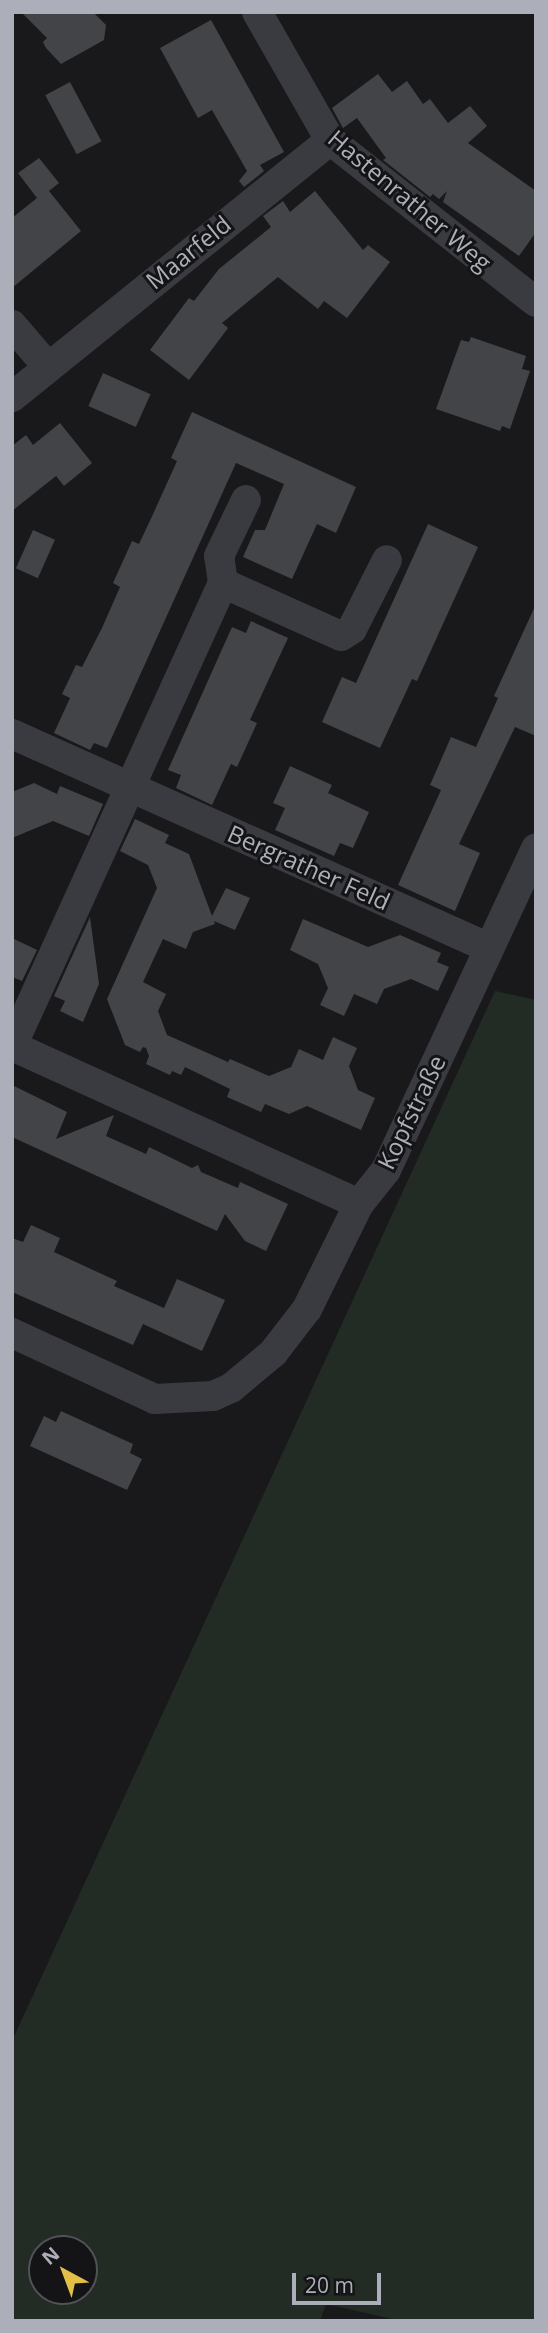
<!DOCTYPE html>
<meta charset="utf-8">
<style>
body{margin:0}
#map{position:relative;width:548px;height:2333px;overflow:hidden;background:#19191b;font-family:"Open Sans",sans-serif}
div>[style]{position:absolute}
.green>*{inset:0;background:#232b25}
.building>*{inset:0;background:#434448;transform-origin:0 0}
.minor>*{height:30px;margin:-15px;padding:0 15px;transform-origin:15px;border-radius:15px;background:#3a3b40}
span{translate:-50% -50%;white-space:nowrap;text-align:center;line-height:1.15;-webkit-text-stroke:6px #141416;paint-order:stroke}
.street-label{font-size:24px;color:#acafb9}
.frame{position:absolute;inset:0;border:14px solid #acafb9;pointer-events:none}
.north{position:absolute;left:28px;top:2235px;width:70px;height:70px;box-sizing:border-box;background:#141416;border:2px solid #515257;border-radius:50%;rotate:319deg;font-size:19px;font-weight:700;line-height:28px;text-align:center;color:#acafb9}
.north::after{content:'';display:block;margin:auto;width:24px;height:32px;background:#e3bf48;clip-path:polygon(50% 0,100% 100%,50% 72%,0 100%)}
.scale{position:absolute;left:292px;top:2273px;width:89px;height:32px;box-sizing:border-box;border:4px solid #acafb9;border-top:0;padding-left:9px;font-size:21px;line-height:24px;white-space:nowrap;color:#acafb9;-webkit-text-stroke:5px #141416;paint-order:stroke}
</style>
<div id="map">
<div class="green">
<div style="clip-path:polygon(evenodd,495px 991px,536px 1000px,536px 2321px,401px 2321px,326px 2304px,320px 2321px,12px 2321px,12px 2041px,495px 991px,42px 2249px,84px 2249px,84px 2291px,42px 2291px,42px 2249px)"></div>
</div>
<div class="building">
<div style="clip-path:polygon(21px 12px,93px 12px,106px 25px,104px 40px,61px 64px,46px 48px,43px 42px,47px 38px)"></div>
<div style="clip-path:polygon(211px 20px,284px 152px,260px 165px,264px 171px,244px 187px,239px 181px,247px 171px,212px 110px,198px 118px,160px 48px)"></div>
<div style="clip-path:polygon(378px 74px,392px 92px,407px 81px,423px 104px,430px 99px,448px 123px,470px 106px,487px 126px,468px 143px,536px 191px,536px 232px,519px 256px,443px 202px,447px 191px,439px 199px,433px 194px,430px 197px,383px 160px,386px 158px,357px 118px,343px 128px,332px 108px)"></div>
<div style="left:70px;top:82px;width:67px;height:28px;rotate:62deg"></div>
<div style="clip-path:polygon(39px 158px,59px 183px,49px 191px,81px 231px,12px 288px,12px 218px,37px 198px,18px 173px)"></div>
<div style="clip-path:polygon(315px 191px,363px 250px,368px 245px,390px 262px,347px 318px,324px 301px,318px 309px,278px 277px,222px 323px,228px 328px,189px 380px,150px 350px,189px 298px,194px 301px,219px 269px,271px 227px,263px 216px,283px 201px,290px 212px)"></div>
<div style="clip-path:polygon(471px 337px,526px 356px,522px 369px,530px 371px,510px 429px,502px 426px,500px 431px,436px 409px,461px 340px,469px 342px)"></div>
<div style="left:103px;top:373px;width:52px;height:36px;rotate:24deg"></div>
<div style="clip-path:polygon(192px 412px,356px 487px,336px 533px,317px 524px,292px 579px,243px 557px,255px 530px,265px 530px,284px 484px,236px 463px,107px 748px,94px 743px,90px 750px,54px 733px,70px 698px,62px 694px,76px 665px,82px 667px,102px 628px,120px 587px,113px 583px,132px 541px,139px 544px,154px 512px,177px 461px,171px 458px)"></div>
<div style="clip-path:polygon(60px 423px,92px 463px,64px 486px,56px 476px,12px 511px,12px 446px,26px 435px,33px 445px)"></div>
<div style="clip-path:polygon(428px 524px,478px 547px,417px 681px,412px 679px,380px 748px,322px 722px,342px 677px,356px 683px)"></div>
<div style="left:33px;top:530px;width:24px;height:42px;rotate:24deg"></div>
<div style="clip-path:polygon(536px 604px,536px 736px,515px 727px,483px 794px,459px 844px,480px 853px,455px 911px,398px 885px,441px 790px,430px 785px,451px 737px,476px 747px,498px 698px,494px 696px)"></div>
<div style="clip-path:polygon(251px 621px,288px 638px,250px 720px,257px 723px,237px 767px,231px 764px,212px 805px,176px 788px,181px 775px,168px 770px,232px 627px,246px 633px)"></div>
<div style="clip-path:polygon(290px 766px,332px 785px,328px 793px,369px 812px,353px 848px,340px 843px,334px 856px,275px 830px,285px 808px,273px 803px)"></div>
<div style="clip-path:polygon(34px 783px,57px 794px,60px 786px,103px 804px,89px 836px,53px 821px,12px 838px,12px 792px)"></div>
<div style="clip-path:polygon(135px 819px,169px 835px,165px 843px,189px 854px,212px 916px,226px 888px,250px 898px,235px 930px,214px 921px,215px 924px,193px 932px,186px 949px,163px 939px,143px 982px,166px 994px,158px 1011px,167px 1035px,228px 1062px,230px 1059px,269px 1076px,291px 1067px,299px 1049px,323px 1060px,333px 1037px,357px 1048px,349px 1066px,358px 1090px,375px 1098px,361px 1130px,307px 1106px,289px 1114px,265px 1104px,261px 1112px,227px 1097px,230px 1089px,185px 1067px,181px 1075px,172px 1071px,170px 1075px,146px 1064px,149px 1056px,146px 1048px,143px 1047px,140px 1052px,125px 1045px,107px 999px,157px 888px,148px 865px,120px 851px)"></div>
<div style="clip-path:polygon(90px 917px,99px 984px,83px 1022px,60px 1011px,65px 1001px,54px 996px)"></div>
<div style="clip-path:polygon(303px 919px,368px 947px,400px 935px,441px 953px,437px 962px,449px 967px,438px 991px,411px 979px,384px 989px,377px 1004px,354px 994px,344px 1016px,320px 1005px,328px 988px,318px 964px,290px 950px)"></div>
<div style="clip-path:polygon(12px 938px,37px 950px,22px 981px,12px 977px)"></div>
<div style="clip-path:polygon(12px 1085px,67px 1112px,56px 1139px,114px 1115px,106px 1136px,146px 1154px,149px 1147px,192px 1168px,198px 1165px,201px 1172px,238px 1188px,240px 1182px,288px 1204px,266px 1251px,245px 1241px,225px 1214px,217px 1231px,12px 1137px)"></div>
<div style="clip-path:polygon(31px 1225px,60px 1238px,54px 1252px,117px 1281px,114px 1286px,164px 1308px,177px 1279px,225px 1300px,202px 1351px,143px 1324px,133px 1345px,12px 1292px,12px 1238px,23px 1242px)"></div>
<div style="clip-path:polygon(61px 1411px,133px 1444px,130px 1453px,142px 1459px,127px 1490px,30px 1446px,44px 1416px,56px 1422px)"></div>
</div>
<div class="minor">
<div style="left:257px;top:12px;width:147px;rotate:60.3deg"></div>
<div style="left:330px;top:140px;width:262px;rotate:38.2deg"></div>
<div style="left:12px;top:325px;width:55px;rotate:49.4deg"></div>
<div style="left:12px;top:397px;width:409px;rotate:-38.9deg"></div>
<div style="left:223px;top:583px;width:27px;rotate:-98deg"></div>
<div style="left:219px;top:556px;width:62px;rotate:-64.3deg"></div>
<div style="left:12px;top:734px;width:523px;rotate:24.16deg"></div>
<div style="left:359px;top:1204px;width:381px;rotate:-155.5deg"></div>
<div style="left:12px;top:1046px;width:509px;rotate:-65.5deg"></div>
<div style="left:223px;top:583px;width:129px;rotate:24.2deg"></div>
<div style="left:341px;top:636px;width:13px;rotate:-32deg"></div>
<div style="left:352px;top:629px;width:77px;rotate:-63.1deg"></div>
<div style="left:12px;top:1333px;width:157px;rotate:24.8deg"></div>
<div style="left:155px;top:1399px;width:58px;rotate:-3deg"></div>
<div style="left:213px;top:1396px;width:20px;rotate:-24deg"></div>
<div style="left:231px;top:1388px;width:55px;rotate:-39.8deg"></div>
<div style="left:273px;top:1353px;width:56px;rotate:-52.3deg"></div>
<div style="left:307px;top:1309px;width:117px;rotate:-63.7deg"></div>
<div style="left:359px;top:1204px;width:43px;rotate:-51.5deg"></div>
<div style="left:386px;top:1170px;width:355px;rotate:-65deg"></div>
</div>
<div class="street-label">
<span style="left:410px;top:200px;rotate:40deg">Hastenrather Weg</span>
<span style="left:188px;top:252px;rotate:-39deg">Maarfeld</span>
<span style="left:309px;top:867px;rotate:24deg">Bergrather Feld</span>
<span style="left:411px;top:1112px;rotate:-64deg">Kopfstraße</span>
</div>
<div class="frame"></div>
<div class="north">N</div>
<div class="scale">20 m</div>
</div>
